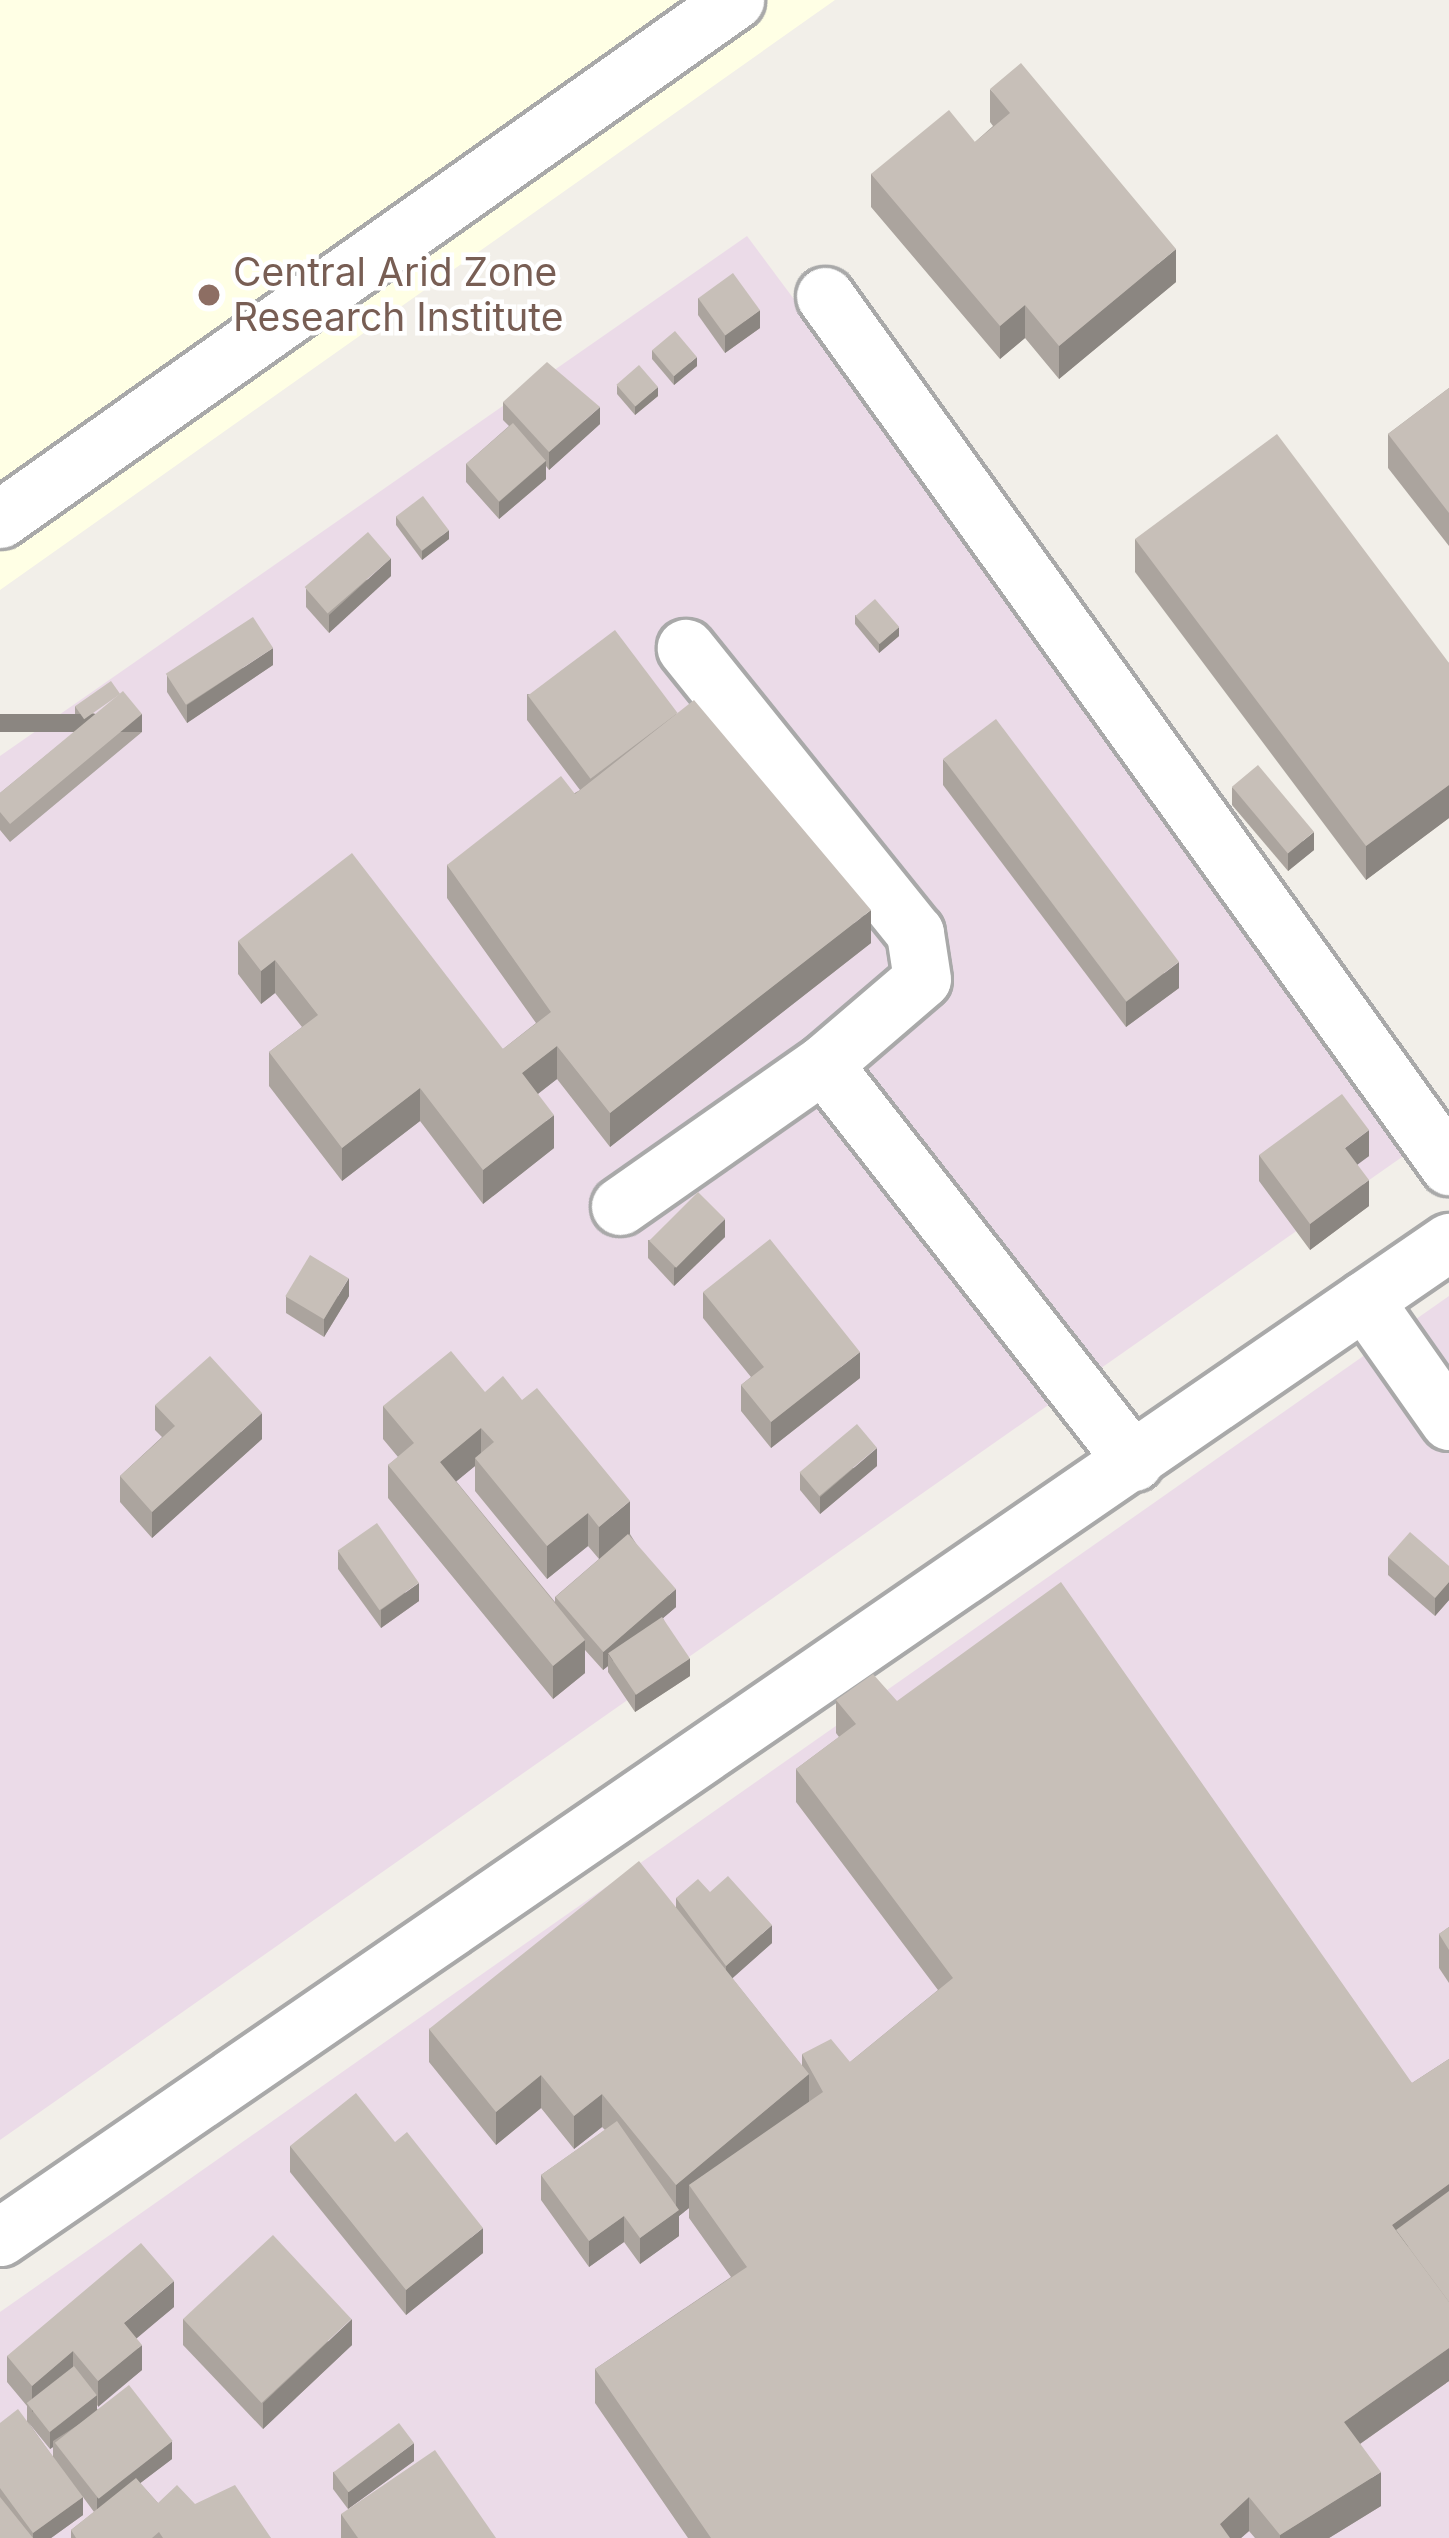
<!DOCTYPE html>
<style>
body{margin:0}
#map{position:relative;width:1449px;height:2538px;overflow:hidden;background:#f2efe9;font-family:Inter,sans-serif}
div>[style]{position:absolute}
.industrial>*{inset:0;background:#ebdbe8}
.education>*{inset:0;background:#ffffe5}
.roads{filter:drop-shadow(3px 0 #a9a9a9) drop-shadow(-3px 0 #a9a9a9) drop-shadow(0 3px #a9a9a9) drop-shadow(0 -3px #a9a9a9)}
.minor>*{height:57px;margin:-28.5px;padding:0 28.5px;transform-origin:28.5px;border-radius:28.5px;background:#fff}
.wall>*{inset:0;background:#aba49e}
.shaded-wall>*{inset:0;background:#8b8681;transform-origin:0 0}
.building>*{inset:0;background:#c7bfb8;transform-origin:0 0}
.dots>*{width:33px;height:33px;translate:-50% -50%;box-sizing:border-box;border:6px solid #fff;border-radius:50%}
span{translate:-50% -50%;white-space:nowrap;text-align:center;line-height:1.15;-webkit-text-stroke:9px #fff;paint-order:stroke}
.education-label{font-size:39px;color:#785e54}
.left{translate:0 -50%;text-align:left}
</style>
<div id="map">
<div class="industrial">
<div style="clip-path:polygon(747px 236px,1422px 1143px,0 2140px,0 756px)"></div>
<div style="clip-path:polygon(1449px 1296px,1449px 2538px,0 2538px,0 2312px)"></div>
</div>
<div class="education">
<div style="clip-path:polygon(0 0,835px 0,0 590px)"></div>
</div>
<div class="roads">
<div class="minor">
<div style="left:825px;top:296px;width:1071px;rotate:54.35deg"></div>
<div style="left:0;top:519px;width:900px;rotate:-35.23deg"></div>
<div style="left:823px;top:1064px;width:505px;rotate:52deg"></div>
<div style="left:620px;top:1206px;width:248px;rotate:-35deg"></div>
<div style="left:823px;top:1064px;width:130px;rotate:-40.6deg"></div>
<div style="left:922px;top:979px;width:47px;rotate:-98.7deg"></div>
<div style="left:915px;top:933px;width:366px;rotate:-128.8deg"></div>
<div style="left:1364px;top:1300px;width:148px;rotate:54.9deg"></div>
<div style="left:0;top:2237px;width:1758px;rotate:-34.48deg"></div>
</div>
</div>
<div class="wall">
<div style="clip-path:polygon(990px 89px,1176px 282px,1059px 379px,1025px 338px,1000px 359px,871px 207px,871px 174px,975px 142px,993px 126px,990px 122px)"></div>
<div style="clip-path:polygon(698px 298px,760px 328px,725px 353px,698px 315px)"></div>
<div style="clip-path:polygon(652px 350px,697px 366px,674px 385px,652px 359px)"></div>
<div style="clip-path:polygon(617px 385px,658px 396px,635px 415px,617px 394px)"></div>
<div style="clip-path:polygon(1449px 388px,1449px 546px,1388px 468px,1388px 434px)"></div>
<div style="clip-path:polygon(503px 402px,600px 424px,549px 470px,546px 466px,546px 479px,499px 519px,466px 482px,466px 464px,509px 426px,503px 420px)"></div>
<div style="clip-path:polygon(396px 516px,449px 539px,422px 560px,396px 525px)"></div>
<div style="clip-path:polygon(1135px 539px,1449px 663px,1449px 818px,1366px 880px,1135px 572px)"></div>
<div style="clip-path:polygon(391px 576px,329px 633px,306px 607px,306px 589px)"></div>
<div style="clip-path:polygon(855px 615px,899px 636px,879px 653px,855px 624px)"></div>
<div style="clip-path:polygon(273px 665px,187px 723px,167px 692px,167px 675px)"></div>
<div style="clip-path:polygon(527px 694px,677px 714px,871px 943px,610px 1147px,557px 1079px,538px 1094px,554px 1148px,483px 1204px,420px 1121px,342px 1181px,269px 1086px,269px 1052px,302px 1027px,275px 993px,261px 1004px,238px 974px,238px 941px,503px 1049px,536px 1023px,447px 898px,447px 865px,580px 790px,527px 720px)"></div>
<div style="clip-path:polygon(75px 706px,142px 732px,10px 842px,0 830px,0 793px,82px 726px,75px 715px)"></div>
<div style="clip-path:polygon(943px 759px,1179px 988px,1126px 1027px,943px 785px)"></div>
<div style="clip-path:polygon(1232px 787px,1314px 850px,1288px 871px,1232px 805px)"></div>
<div style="clip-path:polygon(1259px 1155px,1369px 1156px,1357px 1164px,1369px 1206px,1310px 1250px,1259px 1181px)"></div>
<div style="clip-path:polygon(725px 1237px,674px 1286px,648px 1258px,648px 1240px)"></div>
<div style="clip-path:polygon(703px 1292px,860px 1378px,771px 1448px,741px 1411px,741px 1385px,751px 1377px,703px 1318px)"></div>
<div style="clip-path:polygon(286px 1296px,349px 1296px,324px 1337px,286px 1313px)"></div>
<div style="clip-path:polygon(evenodd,485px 1392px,630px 1534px,676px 1607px,663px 1618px,690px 1676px,635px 1712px,608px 1672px,608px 1666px,603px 1670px,585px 1650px,585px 1673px,553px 1699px,388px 1498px,388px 1465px,398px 1457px,383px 1439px,383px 1406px,485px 1392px,475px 1466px,475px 1491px,547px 1579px,588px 1546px,599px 1559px,555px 1597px,555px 1602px,456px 1481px,475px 1466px)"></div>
<div style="clip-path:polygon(155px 1405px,262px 1439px,152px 1538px,120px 1502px,120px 1476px,162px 1437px,155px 1430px)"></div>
<div style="clip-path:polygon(877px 1466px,820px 1514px,800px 1490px,800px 1472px)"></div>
<div style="clip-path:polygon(338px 1551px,419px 1601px,381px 1628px,338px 1569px)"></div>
<div style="clip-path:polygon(1388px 1557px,1449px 1566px,1449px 1600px,1435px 1616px,1388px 1575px)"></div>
<div style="clip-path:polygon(836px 1700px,897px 1701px,1412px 2083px,1449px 2059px,1449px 2381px,1360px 2444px,1381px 2506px,1329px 2538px,1255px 2538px,1249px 2531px,1241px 2538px,688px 2538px,595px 2403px,595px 2369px,731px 2277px,689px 2218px,689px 2208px,679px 2216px,679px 2236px,640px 2264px,624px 2242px,589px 2267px,541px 2200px,541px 2175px,605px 2130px,602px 2127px,574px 2149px,541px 2108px,496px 2145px,429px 2062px,429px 2029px,676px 1907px,676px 1898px,710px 1892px,772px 1943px,732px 1978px,802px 2066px,802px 2054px,850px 2062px,938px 1990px,796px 1802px,796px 1769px,839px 1737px,836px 1733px)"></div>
<div style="clip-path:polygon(1449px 1927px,1449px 1983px,1439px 1968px,1439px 1934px)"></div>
<div style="clip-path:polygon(395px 2142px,483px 2253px,406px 2315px,290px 2172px,290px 2146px)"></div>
<div style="clip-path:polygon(evenodd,174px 2307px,136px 2338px,142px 2370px,97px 2406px,97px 2409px,172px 2459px,140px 2483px,158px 2503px,195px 2504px,271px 2538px,71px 2538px,71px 2530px,94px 2512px,83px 2497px,83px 2515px,51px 2538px,0 2538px,0 2423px,27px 2421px,27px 2406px,7px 2382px,7px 2356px,174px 2307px,28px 2422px,50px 2449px,53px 2447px,53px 2457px,28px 2422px)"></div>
<div style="clip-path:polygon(183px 2319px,352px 2345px,263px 2429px,183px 2345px)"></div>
<div style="clip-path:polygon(414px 2461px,348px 2509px,333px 2489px,333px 2472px)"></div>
<div style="clip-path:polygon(341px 2514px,496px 2538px,341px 2538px)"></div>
</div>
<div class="shaded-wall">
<div style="clip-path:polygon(1176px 249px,1176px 282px,1059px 379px,1059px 346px)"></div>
<div style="clip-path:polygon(1025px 305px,1025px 338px,1000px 359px,1000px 326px)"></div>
<div style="clip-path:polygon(760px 310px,760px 328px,725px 353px,725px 335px)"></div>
<div style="clip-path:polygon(697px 357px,697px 366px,674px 385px,674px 376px)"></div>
<div style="clip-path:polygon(658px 387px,658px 396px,635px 415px,635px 406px)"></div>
<div style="clip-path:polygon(600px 407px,600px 424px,549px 470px,549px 452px)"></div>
<div style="clip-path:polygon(546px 461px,546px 479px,499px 519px,499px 502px)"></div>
<div style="clip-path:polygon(449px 530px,449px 539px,422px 560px,422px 551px)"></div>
<div style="clip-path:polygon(391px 558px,391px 576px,329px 633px,329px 615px)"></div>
<div style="clip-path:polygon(899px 627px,899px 636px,879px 653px,879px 644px)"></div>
<div style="clip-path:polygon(273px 648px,273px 665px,187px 723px,187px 705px)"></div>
<div style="left:142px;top:714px;width:18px;height:172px;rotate:90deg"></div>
<div style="clip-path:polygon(1449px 785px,1449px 818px,1366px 880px,1366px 846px)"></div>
<div style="clip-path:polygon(1314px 832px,1314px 850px,1288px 871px,1288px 853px)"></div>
<div style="clip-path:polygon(871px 910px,871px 943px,610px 1147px,610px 1113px)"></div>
<div style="clip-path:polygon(275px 960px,275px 993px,261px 1004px,261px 971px)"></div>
<div style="clip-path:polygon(1179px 962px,1179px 988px,1126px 1027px,1126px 1002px)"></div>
<div style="clip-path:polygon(557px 1046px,557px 1079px,522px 1106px,522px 1073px)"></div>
<div style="clip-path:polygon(420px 1088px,420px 1121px,342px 1181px,342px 1148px)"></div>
<div style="clip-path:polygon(554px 1115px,554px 1148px,483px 1204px,483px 1170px)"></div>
<div style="clip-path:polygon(1369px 1130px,1369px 1156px,1345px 1174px,1345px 1148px)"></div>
<div style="clip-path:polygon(1369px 1180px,1369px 1206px,1310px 1250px,1310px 1224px)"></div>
<div style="clip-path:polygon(725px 1219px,725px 1237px,674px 1286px,674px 1268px)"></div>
<div style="clip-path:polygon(349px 1278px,349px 1296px,324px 1337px,324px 1319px)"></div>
<div style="clip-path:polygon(860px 1352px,860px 1378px,771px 1448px,771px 1422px)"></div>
<div style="clip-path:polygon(262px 1413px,262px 1439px,152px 1538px,152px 1512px)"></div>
<div style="clip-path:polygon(481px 1428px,481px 1461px,475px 1458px,475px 1466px,440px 1495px,440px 1462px)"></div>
<div style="clip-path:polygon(877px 1448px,877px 1466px,820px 1514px,820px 1497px)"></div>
<div style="clip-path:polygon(630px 1501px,630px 1534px,599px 1560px,599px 1527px)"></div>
<div style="clip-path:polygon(588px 1513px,588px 1546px,547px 1579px,547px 1546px)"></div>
<div style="clip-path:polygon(1449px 1582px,1449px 1600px,1435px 1616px,1435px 1598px)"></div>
<div style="clip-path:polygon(419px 1583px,419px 1601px,381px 1628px,381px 1610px)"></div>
<div style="clip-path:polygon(676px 1589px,676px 1607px,613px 1661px,608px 1654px,608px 1666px,603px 1670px,603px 1652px)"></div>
<div style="clip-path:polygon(585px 1640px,585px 1673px,553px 1699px,553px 1666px)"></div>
<div style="clip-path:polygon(690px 1658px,690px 1676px,635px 1712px,635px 1695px)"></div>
<div style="clip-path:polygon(772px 1925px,772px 1943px,726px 1984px,726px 1966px)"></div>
<div style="clip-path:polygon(809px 2074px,809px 2107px,689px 2185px,689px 2208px,679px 2216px,679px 2236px,640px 2264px,640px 2238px,676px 2212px,676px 2185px)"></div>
<div style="clip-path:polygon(541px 2075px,541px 2108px,496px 2145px,496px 2112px)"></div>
<div style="clip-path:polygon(602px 2094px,602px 2127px,574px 2149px,574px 2116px)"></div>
<div style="clip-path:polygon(1449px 2184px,1449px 2217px,1405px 2249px,1392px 2225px)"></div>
<div style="clip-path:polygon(624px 2216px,624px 2242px,589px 2267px,589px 2241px)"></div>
<div style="clip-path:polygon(483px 2228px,483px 2253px,406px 2315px,406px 2290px)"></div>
<div style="clip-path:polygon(174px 2281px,174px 2307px,124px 2349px,124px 2323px)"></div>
<div style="clip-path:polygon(352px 2319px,352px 2345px,263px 2429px,263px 2403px)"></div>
<div style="clip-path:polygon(142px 2345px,142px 2370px,98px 2407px,98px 2381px)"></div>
<div style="clip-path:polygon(1449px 2348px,1449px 2381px,1344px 2455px,1344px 2422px)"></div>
<div style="clip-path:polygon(73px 2351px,73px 2377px,32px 2412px,32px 2386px)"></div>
<div style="clip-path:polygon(97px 2395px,97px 2413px,53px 2441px,53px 2447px,50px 2449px,50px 2432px)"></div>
<div style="clip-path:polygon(172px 2441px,172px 2459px,97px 2516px,97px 2498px)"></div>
<div style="clip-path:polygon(414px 2443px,414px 2461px,348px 2509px,348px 2492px)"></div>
<div style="clip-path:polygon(1381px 2472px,1381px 2506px,1329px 2538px,1280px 2538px,1280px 2535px)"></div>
<div style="clip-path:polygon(83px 2497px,83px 2515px,51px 2538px,33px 2538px,33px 2533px)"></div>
<div style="clip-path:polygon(1249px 2497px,1249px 2531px,1241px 2538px,1220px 2538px,1220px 2524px)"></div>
</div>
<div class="building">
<div style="clip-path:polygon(1021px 63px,1176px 249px,1059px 346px,1025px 305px,1000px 326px,871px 174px,949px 110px,975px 142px,1010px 113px,990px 89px)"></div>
<div style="left:733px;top:273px;width:46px;height:43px;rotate:54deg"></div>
<div style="left:675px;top:331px;width:34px;height:30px;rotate:50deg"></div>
<div style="clip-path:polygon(547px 362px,600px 407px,549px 452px,503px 402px)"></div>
<div style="left:639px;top:365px;width:29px;height:30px;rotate:49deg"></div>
<div style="clip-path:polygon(1449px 388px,1449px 513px,1388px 434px)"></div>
<div style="left:513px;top:423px;width:50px;height:62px;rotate:49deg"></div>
<div style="clip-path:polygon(1277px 434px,1449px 663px,1449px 785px,1366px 846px,1135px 539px)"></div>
<div style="left:423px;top:496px;width:43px;height:34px;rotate:53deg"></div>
<div style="left:368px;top:532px;width:35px;height:84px;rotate:49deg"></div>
<div style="left:875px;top:599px;width:37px;height:26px;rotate:49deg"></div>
<div style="left:253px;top:617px;width:37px;height:104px;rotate:57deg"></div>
<div style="left:615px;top:630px;width:104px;height:109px;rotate:53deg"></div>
<div style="left:111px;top:681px;width:16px;height:44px;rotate:55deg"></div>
<div style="clip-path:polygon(123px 691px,142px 714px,10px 824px,0 812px,0 793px)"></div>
<div style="clip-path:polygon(694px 700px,871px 910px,610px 1113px,557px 1046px,522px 1073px,554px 1115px,483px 1170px,420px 1088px,342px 1148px,269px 1052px,318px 1015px,275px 960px,261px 971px,238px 941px,352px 853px,503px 1049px,551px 1012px,447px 865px,561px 776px,575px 794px)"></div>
<div style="left:996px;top:719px;width:304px;height:66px;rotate:53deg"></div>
<div style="left:1258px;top:765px;width:87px;height:34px;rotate:50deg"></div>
<div style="clip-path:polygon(1342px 1094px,1369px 1130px,1345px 1148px,1369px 1180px,1310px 1224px,1259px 1155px)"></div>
<div style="left:698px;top:1192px;width:38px;height:69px;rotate:45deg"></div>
<div style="clip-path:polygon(770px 1239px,860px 1352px,771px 1422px,741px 1385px,764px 1367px,703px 1292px)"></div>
<div style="left:310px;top:1255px;width:45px;height:48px;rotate:31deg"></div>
<div style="clip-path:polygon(451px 1351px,485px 1392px,503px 1376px,522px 1400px,537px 1388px,630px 1501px,599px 1527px,588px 1513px,547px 1546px,475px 1458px,494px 1442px,481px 1428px,440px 1462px,585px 1640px,553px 1666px,388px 1465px,414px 1443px,383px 1406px)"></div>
<div style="clip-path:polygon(210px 1356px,262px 1413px,152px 1512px,120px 1476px,175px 1426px,155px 1405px)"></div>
<div style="left:857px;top:1424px;width:31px;height:75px;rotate:50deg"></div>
<div style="left:377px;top:1523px;width:73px;height:48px;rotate:55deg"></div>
<div style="clip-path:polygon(1410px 1532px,1449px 1566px,1449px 1582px,1435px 1598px,1388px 1557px)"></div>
<div style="left:628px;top:1534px;width:73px;height:96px;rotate:49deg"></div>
<div style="clip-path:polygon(1061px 1582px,1412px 2083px,1449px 2059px,1449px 2184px,1392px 2225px,1449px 2302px,1449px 2348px,1344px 2422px,1381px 2472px,1280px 2535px,1249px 2497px,1220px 2524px,1230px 2538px,711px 2538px,595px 2369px,747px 2267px,689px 2185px,823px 2092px,802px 2054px,831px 2039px,850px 2062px,953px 1978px,796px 1769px,856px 1724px,836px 1700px,873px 1674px,897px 1701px)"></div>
<div style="left:662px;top:1617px;width:50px;height:65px;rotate:56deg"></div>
<div style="clip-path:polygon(639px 1861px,809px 2074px,676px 2185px,602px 2094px,574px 2116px,541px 2075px,496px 2112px,429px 2029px)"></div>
<div style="clip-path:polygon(728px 1876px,772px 1925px,726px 1966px,676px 1898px,698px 1879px,710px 1892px)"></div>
<div style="clip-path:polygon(1449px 1927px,1449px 1950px,1439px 1934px)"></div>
<div style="clip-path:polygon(356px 2093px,395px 2142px,407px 2132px,483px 2228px,406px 2290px,290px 2146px)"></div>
<div style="clip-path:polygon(617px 2121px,679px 2210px,640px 2238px,624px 2216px,589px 2241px,541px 2175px)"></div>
<div style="clip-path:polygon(1449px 2191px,1449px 2302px,1396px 2230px)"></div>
<div style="left:273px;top:2235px;width:115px;height:123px;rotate:47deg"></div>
<div style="clip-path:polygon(141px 2243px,174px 2281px,124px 2323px,142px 2345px,98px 2381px,73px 2351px,32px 2386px,7px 2356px)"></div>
<div style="left:74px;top:2366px;width:37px;height:60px;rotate:52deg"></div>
<div style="left:129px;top:2385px;width:71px;height:94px;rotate:52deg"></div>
<div style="clip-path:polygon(18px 2409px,83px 2497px,33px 2533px,0 2488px,0 2423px)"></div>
<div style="left:399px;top:2423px;width:25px;height:82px;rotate:53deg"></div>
<div style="clip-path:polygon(435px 2450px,496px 2538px,358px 2538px,341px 2514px)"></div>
<div style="clip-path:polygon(136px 2478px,158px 2503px,177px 2485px,195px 2504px,235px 2485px,271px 2538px,163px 2538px,159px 2532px,152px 2538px,76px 2538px,71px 2530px)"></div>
<div style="clip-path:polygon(0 2497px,33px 2538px,0 2538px)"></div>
</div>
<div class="dots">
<div style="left:209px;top:295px;background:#8d6e63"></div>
</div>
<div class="education-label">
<span class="left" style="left:233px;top:295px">Central Arid Zone<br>Research Institute</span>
</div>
</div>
